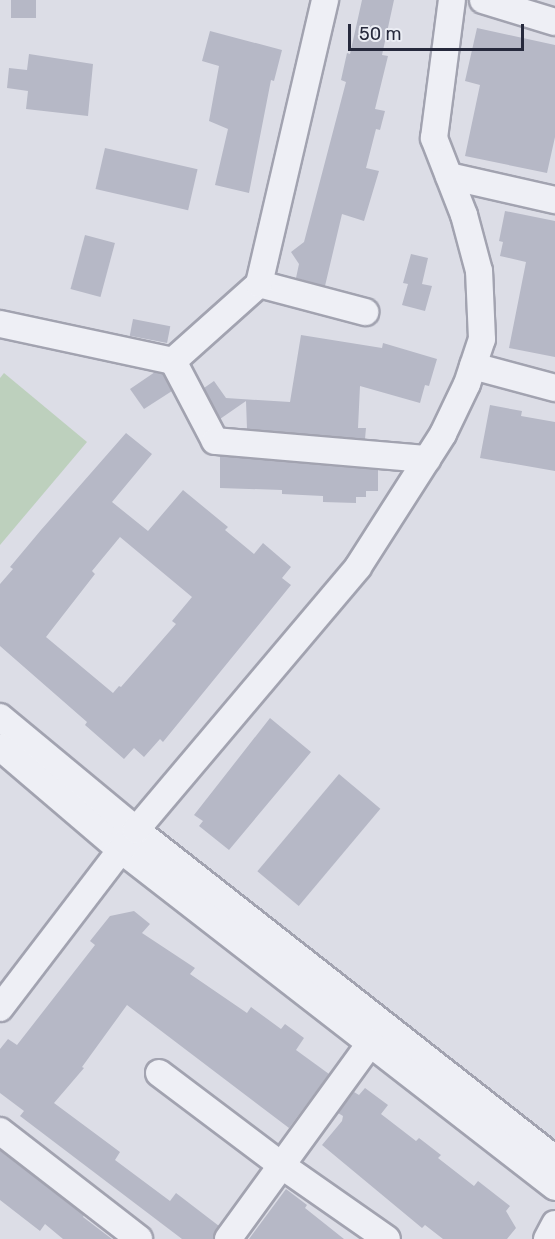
<!DOCTYPE html>
<style>
body{margin:0}
#map{position:relative;width:555px;height:1239px;overflow:hidden;background:#dcdde6;font-family:Rubik,sans-serif}
div>[style]{position:absolute}
.green>*{inset:0;background:#bdd0bd}
.building>*{inset:0;background:#b6b8c6;transform-origin:0 0}
.roads{filter:drop-shadow(2px 0 #a2a3b0) drop-shadow(-2px 0 #a2a3b0) drop-shadow(0 2px #a2a3b0) drop-shadow(0 -2px #a2a3b0)}
.minor>*{height:26px;margin:-13px;padding:0 13px;transform-origin:13px;border-radius:13px;background:#eeeff5}
span{translate:-50% -50%;white-space:nowrap;text-align:center;line-height:1.15;-webkit-text-stroke:4.5px #ebedf4;paint-order:stroke}
.scale{position:absolute;left:348px;top:24px;width:176px;height:27px;box-sizing:border-box;border:3px solid #26293c;border-top:0;padding-left:8px;font-size:18px;line-height:21px;white-space:nowrap;color:#26293c;-webkit-text-stroke:4px #ebedf4;paint-order:stroke}
</style>
<div id="map">
<div class="green">
<div style="clip-path:polygon(4px 373px,87px 442px,0 545px,0 378px)"></div>
</div>
<div class="building">
<div style="left:11px;top:0;width:25px;height:18px"></div>
<div style="clip-path:polygon(362px 0,394px 0,382px 55px,388px 56px,375px 109px,385px 111px,380px 130px,376px 129px,366px 168px,379px 171px,364px 221px,342px 214px,325px 286px,296px 278px,299px 264px,291px 252px,304px 242px,346px 82px,341px 80px,347px 53px,350px 54px)"></div>
<div style="clip-path:polygon(477px 28px,555px 45px,555px 137px,547px 173px,465px 156px,480px 85px,465px 81px)"></div>
<div style="clip-path:polygon(210px 31px,282px 50px,274px 81px,271px 80px,249px 193px,215px 185px,228px 129px,209px 121px,219px 66px,202px 61px)"></div>
<div style="clip-path:polygon(29px 54px,93px 64px,88px 116px,26px 109px,28px 91px,7px 88px,9px 68px,27px 70px)"></div>
<div style="left:105px;top:148px;width:95px;height:42px;rotate:13deg"></div>
<div style="clip-path:polygon(505px 211px,555px 221px,555px 357px,509px 348px,526px 262px,500px 256px,503px 242px,499px 241px)"></div>
<div style="left:85px;top:235px;width:31px;height:56px;rotate:15deg"></div>
<div style="clip-path:polygon(411px 254px,428px 258px,422px 284px,432px 286px,425px 311px,402px 305px,408px 284px,403px 283px)"></div>
<div style="left:133px;top:319px;width:38px;height:17px;rotate:11deg"></div>
<div style="clip-path:polygon(301px 335px,382px 348px,383px 343px,437px 359px,429px 386px,425px 385px,420px 403px,360px 386px,358px 428px,366px 428px,365px 439px,247px 429px,246px 401px,220px 419px,204px 388px,214px 381px,226px 398px,290px 402px)"></div>
<div style="clip-path:polygon(155px 372px,163px 374px,172px 391px,144px 409px,130px 389px)"></div>
<div style="clip-path:polygon(490px 405px,522px 411px,521px 416px,555px 422px,555px 471px,480px 458px)"></div>
<div style="clip-path:polygon(evenodd,126px 433px,152px 454px,112px 502px,148px 531px,183px 490px,228px 527px,225px 530px,254px 554px,263px 543px,291px 567px,282px 578px,291px 585px,163px 742px,160px 739px,144px 757px,134px 748px,124px 759px,85px 725px,87px 722px,0 646px,0 584px,13px 569px,10px 567px,41px 530px,126px 433px,120px 537px,192px 597px,172px 621px,176px 624px,121px 687px,119px 686px,113px 693px,46px 637px,95px 574px,92px 571px,120px 537px)"></div>
<div style="clip-path:polygon(220px 456px,378px 470px,378px 491px,366px 491px,366px 497px,356px 497px,356px 503px,323px 502px,323px 496px,282px 494px,282px 490px,220px 488px)"></div>
<div style="clip-path:polygon(270px 718px,311px 752px,229px 850px,199px 826px,203px 821px,194px 815px)"></div>
<div style="left:339px;top:774px;width:54px;height:127px;rotate:40deg"></div>
<div style="clip-path:polygon(134px 911px,150px 924px,142px 933px,195px 968px,190px 974px,247px 1013px,251px 1007px,281px 1029px,285px 1024px,304px 1038px,296px 1050px,329px 1074px,289px 1128px,127px 1005px,82px 1067px,84px 1068px,54px 1103px,120px 1152px,115px 1160px,170px 1201px,176px 1193px,219px 1226px,213px 1239px,182px 1239px,20px 1116px,24px 1111px,0 1093px,0 1049px,8px 1039px,17px 1045px,95px 945px,90px 941px,110px 916px)"></div>
<div style="clip-path:polygon(365px 1088px,388px 1105px,381px 1114px,416px 1141px,419px 1138px,441px 1155px,438px 1158px,474px 1186px,478px 1181px,510px 1206px,506px 1211px,516px 1228px,507px 1239px,443px 1239px,425px 1225px,422px 1228px,322px 1145px,342px 1121px,343px 1116px,338px 1113px,354px 1092px,359px 1095px)"></div>
<div style="clip-path:polygon(0 1150px,84px 1215px,83px 1217px,112px 1239px,63px 1239px,45px 1224px,40px 1231px,0 1200px)"></div>
<div style="clip-path:polygon(286px 1189px,307px 1205px,305px 1208px,344px 1239px,249px 1239px)"></div>
</div>
<div class="roads">
<div class="minor">
<div style="left:483px;top:0;width:75px;rotate:17deg"></div>
<div style="left:449px;top:176px;width:109px;rotate:12.8deg"></div>
<div style="left:259px;top:284px;width:110px;rotate:14.8deg"></div>
<div style="left:0;top:324px;width:177px;rotate:12.1deg"></div>
<div style="left:173px;top:361px;width:90px;rotate:62.3deg"></div>
<div style="left:215px;top:441px;width:213px;rotate:4.9deg"></div>
<div style="left:173px;top:361px;width:115px;rotate:-41.8deg"></div>
<div style="left:259px;top:284px;width:292px;rotate:-76.9deg"></div>
<div style="left:473px;top:366px;width:85px;rotate:15deg"></div>
<div style="left:0;top:717px;width:177px;rotate:39.7deg"></div>
<div style="left:136px;top:830px;width:533px;rotate:38.14deg"></div>
<div style="left:0;top:747px;width:153px;rotate:40.5deg"></div>
<div style="left:116px;top:846px;width:556px;rotate:37.84deg"></div>
<div style="left:0;top:1008px;width:224px;rotate:-52.6deg"></div>
<div style="left:136px;top:830px;width:344px;rotate:-49.8deg"></div>
<div style="left:358px;top:567px;width:158px;rotate:-57.4deg"></div>
<div style="left:443px;top:434px;width:55px;rotate:-64.4deg"></div>
<div style="left:467px;top:384px;width:47px;rotate:-71.6deg"></div>
<div style="left:482px;top:339px;width:68px;rotate:-92.5deg"></div>
<div style="left:479px;top:271px;width:58px;rotate:-105deg"></div>
<div style="left:464px;top:215px;width:83px;rotate:-111.3deg"></div>
<div style="left:434px;top:138px;width:139px;rotate:-82.6deg"></div>
<div style="left:159px;top:1073px;width:153px;rotate:37deg"></div>
<div style="left:281px;top:1165px;width:129px;rotate:34.9deg"></div>
<div style="left:0;top:1131px;width:176px;rotate:37.8deg"></div>
<div style="left:228px;top:1239px;width:243px;rotate:-54deg"></div>
<div style="left:547px;top:1239px;width:17px;rotate:-62deg"></div>
</div>
</div>
<div class="scale">50 m</div>
</div>
